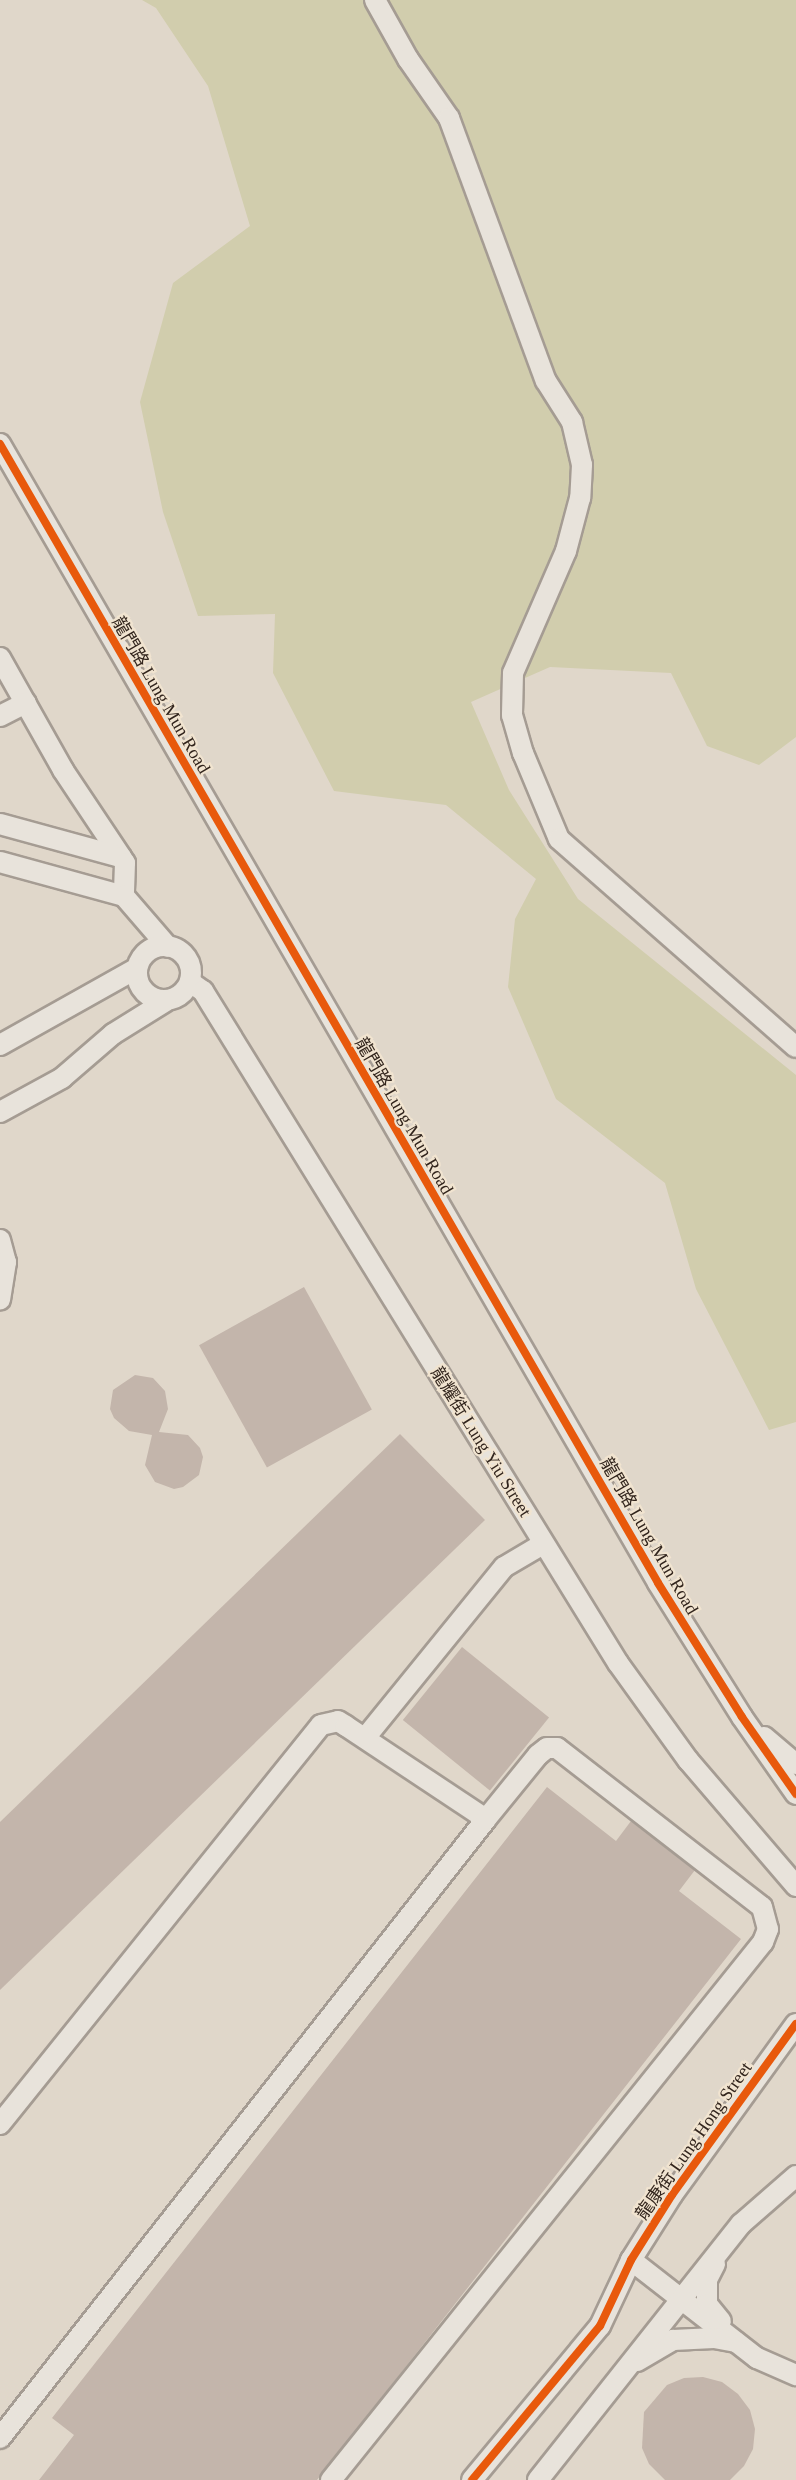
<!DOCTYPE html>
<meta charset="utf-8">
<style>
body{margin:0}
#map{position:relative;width:796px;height:2480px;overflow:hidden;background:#e0d7ca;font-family:"Times New Roman","Noto Sans TC",serif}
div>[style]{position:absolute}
.green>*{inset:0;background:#d1cdad}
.building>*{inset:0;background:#c3b5ab;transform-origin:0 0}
.roads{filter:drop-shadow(2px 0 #a59c93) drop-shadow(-2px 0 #a59c93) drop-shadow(0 2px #a59c93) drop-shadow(0 -2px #a59c93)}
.minor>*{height:20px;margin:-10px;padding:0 10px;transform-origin:10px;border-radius:10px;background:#e8e3db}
.minor>.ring{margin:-10px;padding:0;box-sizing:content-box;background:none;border:20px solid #e8e3db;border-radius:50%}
.cycleway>*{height:8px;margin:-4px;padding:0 4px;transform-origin:4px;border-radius:4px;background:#e8590c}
span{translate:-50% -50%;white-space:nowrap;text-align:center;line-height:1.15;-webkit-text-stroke:4.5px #f1e4d0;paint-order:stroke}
.street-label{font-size:18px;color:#32251d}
</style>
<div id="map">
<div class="green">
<div style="clip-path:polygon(142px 0,796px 0,796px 737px,759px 765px,707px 746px,671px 673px,550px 667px,471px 702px,509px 790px,578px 899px,796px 1075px,796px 1422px,769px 1430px,696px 1289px,665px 1183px,556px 1099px,508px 987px,515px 919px,536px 879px,446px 805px,334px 791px,273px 673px,275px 614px,198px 616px,163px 512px,140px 402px,173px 283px,250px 226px,208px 86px,156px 8px)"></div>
</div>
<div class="building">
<div style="left:304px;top:1287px;width:140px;height:120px;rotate:61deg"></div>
<div style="clip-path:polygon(135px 1375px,153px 1378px,165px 1391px,168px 1409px,159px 1432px,188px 1435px,200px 1448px,203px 1457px,199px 1475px,183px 1487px,174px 1489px,155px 1482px,145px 1465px,152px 1435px,129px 1431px,114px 1418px,110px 1409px,113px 1390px)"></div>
<div style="clip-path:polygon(400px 1434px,485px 1520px,0 1990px,0 1822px)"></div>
<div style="left:462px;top:1647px;width:112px;height:94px;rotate:39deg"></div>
<div style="clip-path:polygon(547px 1787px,616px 1841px,631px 1821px,695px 1870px,679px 1891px,741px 1939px,317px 2480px,39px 2480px,74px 2435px,52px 2418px)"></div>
<div style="clip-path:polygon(703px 2377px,722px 2382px,738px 2394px,750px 2410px,755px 2429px,753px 2449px,744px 2466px,730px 2480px,665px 2480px,649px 2464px,642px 2448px,644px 2412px,667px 2385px,684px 2378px)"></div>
</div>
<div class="roads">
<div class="minor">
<div style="left:375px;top:0;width:68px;rotate:60.8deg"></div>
<div style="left:408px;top:59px;width:72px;rotate:55.2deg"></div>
<div style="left:449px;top:118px;width:280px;rotate:69.8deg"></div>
<div style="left:546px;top:381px;width:49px;rotate:57.6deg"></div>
<div style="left:572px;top:422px;width:44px;rotate:76.9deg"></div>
<div style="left:582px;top:465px;width:33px;rotate:93deg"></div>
<div style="left:580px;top:498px;width:55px;rotate:104.8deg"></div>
<div style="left:566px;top:551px;width:133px;rotate:113.5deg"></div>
<div style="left:513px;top:673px;width:42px;rotate:91.4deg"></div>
<div style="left:512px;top:715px;width:40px;rotate:74deg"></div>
<div style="left:523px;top:753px;width:93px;rotate:67.3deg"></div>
<div style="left:559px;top:839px;width:315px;rotate:41.3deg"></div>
<div style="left:0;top:444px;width:1315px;rotate:59.98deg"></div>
<div style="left:658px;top:1583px;width:158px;rotate:57.9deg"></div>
<div style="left:742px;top:1717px;width:94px;rotate:55deg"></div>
<div style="left:0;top:658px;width:129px;rotate:60.6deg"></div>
<div style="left:63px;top:770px;width:105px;rotate:56.3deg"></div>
<div style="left:0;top:716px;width:29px;rotate:-27deg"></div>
<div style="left:0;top:824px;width:125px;rotate:15.3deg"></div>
<div style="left:121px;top:857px;width:7px;rotate:56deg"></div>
<div style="left:125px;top:863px;width:33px;rotate:92deg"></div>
<div style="left:0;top:862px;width:129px;rotate:15.3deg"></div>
<div style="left:124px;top:896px;width:67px;rotate:49.2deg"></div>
<div class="ring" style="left:137px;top:946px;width:34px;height:34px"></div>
<div style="left:190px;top:982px;width:16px;rotate:35deg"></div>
<div style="left:203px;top:991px;width:790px;rotate:58.3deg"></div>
<div style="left:618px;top:1663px;width:120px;rotate:54.2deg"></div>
<div style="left:688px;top:1760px;width:166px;rotate:49.4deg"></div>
<div style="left:0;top:1045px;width:157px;rotate:-29.3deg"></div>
<div style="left:0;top:1112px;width:71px;rotate:-28.7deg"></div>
<div style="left:62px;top:1078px;width:67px;rotate:-40.8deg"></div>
<div style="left:113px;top:1034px;width:62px;rotate:-31.9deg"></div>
<div style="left:0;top:1240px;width:23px;rotate:75deg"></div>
<div style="left:6px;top:1262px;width:38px;rotate:99deg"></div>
<div style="left:764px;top:1737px;width:42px;rotate:40.2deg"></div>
<div style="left:365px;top:1738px;width:220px;rotate:-50.9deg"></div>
<div style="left:504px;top:1567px;width:45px;rotate:-30.5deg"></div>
<div style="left:0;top:2124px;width:512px;rotate:-51.18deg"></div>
<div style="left:321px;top:1725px;width:17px;rotate:-13deg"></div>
<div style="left:338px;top:1721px;width:9px;rotate:32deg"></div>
<div style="left:346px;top:1726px;width:168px;rotate:33.6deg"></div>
<div style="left:631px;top:2260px;width:160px;rotate:37.9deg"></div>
<div style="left:757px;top:2358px;width:43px;rotate:23.6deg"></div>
<div style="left:715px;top:2264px;width:18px;rotate:117deg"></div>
<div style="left:707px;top:2280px;width:24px;rotate:90deg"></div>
<div style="left:707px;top:2304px;width:22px;rotate:51deg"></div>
<div style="left:637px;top:2361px;width:42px;rotate:-30.3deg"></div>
<div style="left:673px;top:2340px;width:41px;rotate:-2.8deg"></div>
<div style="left:714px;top:2338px;width:22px;rotate:10deg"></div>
<div style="left:0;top:2438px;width:787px;rotate:-51.86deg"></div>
<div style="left:486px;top:1819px;width:82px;rotate:-50.9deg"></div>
<div style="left:538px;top:1755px;width:11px;rotate:-38deg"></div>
<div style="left:547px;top:1748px;width:10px"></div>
<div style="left:557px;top:1748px;width:259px;rotate:37.8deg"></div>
<div style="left:762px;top:1907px;width:23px;rotate:75deg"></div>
<div style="left:768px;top:1929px;width:14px;rotate:111deg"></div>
<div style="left:763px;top:1942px;width:690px;rotate:128.76deg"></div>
<div style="left:472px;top:2480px;width:200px;rotate:-50.3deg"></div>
<div style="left:600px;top:2326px;width:73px;rotate:-64.8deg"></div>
<div style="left:631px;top:2260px;width:77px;rotate:-57.8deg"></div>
<div style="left:672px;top:2195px;width:211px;rotate:-54.1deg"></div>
<div style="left:538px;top:2480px;width:327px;rotate:-51.6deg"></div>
<div style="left:741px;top:2224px;width:73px;rotate:-41.1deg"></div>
</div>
</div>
<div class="cycleway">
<div style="left:0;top:444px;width:1315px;rotate:59.98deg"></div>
<div style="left:658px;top:1583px;width:158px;rotate:57.9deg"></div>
<div style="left:742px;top:1717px;width:94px;rotate:55deg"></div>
<div style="left:472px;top:2480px;width:200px;rotate:-50.3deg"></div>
<div style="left:600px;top:2326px;width:73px;rotate:-64.8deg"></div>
<div style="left:631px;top:2260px;width:77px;rotate:-57.8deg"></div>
<div style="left:672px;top:2195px;width:211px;rotate:-54.1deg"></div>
</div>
<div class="street-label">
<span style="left:161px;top:695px;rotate:60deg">龍門路 Lung Mun Road</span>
<span style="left:404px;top:1116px;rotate:60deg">龍門路 Lung Mun Road</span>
<span style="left:481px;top:1442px;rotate:58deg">龍耀街 Lung Yiu Street</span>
<span style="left:649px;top:1536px;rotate:60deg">龍門路 Lung Mun Road</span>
<span style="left:694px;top:2141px;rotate:-55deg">龍康街 Lung Hong Street</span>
</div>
</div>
